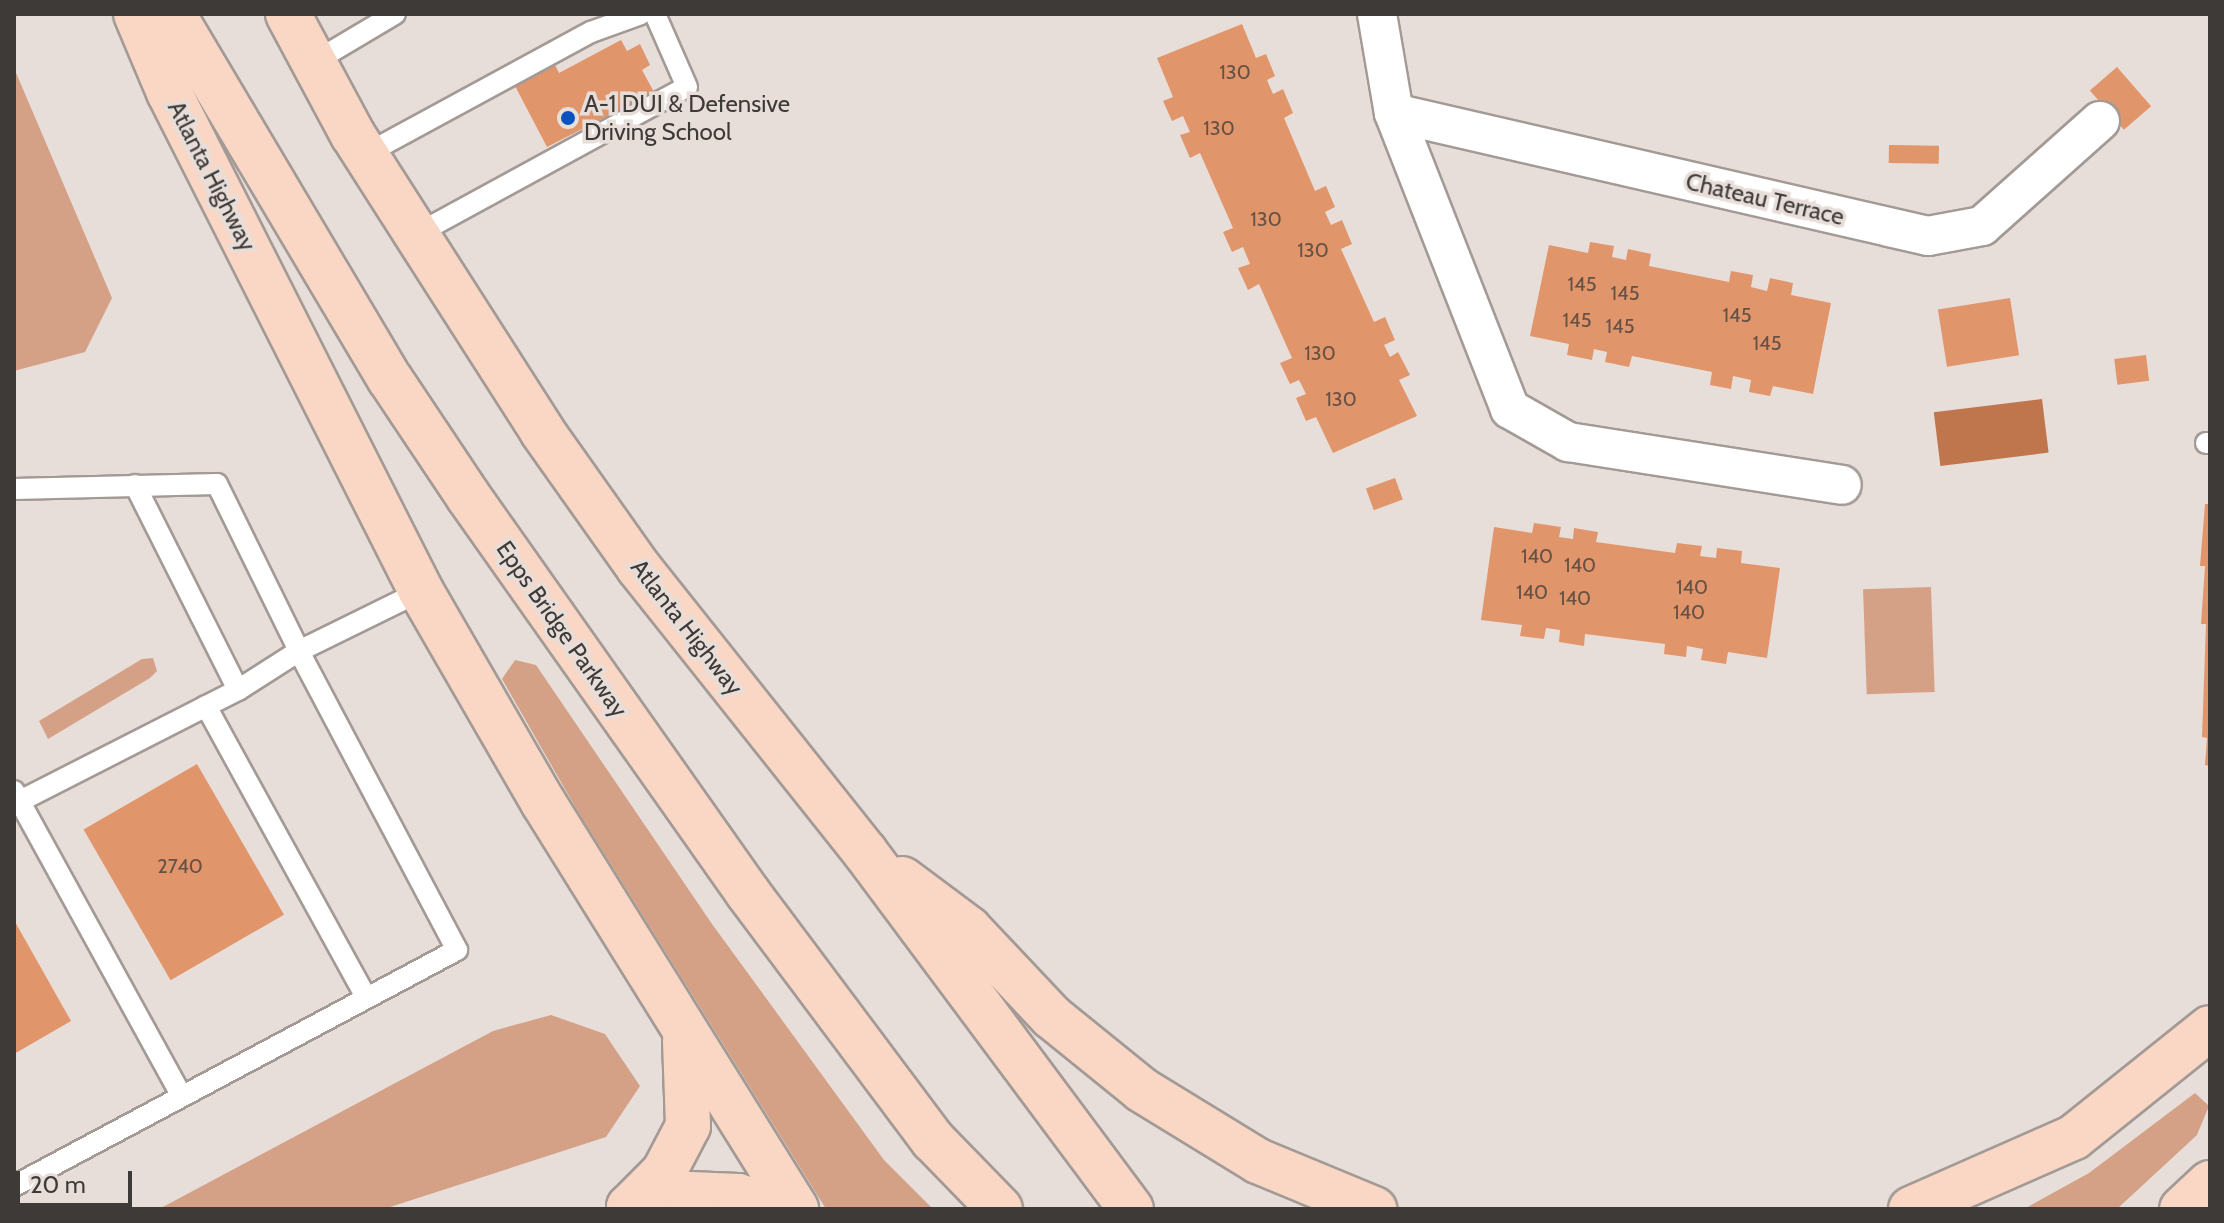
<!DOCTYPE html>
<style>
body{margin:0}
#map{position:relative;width:2224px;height:1223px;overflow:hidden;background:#e8ded9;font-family:Cabin,sans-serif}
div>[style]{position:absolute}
.green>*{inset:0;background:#d4a186;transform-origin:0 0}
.water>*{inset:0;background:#bf764d;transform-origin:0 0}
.building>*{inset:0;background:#e1956b;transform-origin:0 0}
.roads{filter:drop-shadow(2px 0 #a39a96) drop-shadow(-2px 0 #a39a96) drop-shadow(0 2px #a39a96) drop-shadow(0 -2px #a39a96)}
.service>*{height:20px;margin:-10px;padding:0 10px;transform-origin:10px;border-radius:10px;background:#fff}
.minor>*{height:38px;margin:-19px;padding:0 19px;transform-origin:19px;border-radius:19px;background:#fff}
.primary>*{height:44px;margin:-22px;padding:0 22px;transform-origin:22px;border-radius:22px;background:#f9d7c4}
.dots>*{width:22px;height:22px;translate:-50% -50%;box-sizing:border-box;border:4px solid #e8ded9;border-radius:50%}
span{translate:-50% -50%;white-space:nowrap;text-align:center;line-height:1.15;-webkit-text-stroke:7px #e8ded9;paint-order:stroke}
.number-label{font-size:20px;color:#665145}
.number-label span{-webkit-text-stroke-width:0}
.poi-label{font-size:24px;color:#3d3a38}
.left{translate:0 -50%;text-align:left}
.street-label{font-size:24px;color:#3d3a38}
.frame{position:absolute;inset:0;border:16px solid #3d3a38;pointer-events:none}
.scale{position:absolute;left:16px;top:1171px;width:116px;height:36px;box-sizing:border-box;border:4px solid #3d3a38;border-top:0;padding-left:10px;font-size:24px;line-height:28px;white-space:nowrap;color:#3d3a38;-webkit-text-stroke:6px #e8ded9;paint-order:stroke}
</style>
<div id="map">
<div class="green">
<div style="clip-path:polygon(14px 68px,112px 298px,85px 352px,14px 371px)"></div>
<div style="left:1931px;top:587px;width:105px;height:68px;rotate:88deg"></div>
<div style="clip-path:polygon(153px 658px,157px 671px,150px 678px,48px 739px,39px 721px,142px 659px)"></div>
<div style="clip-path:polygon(515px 660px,536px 665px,712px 924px,884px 1160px,933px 1209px,826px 1209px,577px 810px,502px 679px)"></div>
<div style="clip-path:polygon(551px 1015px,605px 1034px,640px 1086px,606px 1137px,384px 1209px,159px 1209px,493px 1031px)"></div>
<div style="clip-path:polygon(2195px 1093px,2209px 1106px,2197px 1135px,2117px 1209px,2024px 1209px,2089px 1173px)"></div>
</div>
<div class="water">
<div style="left:2042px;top:399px;width:54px;height:109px;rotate:83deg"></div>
</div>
<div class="building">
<div style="clip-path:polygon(1242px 24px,1256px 58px,1266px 54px,1275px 76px,1267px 80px,1273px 94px,1283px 89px,1293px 113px,1284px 118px,1315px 191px,1326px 186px,1335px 207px,1325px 212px,1331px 225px,1342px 220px,1352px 244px,1341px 249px,1374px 322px,1385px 317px,1395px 340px,1384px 345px,1390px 357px,1398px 352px,1410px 375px,1399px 380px,1417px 416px,1333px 453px,1316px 417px,1306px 421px,1296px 398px,1306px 394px,1299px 380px,1290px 384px,1280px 363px,1292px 358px,1259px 284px,1248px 290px,1238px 268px,1250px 264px,1243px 247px,1232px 252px,1223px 232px,1233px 228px,1200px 153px,1190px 158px,1180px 135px,1190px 132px,1183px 116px,1172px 121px,1163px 101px,1173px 97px,1157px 58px)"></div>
<div style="clip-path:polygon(621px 40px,627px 51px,640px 44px,650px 65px,642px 70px,654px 92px,547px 147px,515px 86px,555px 65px,559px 73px)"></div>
<div style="left:2117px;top:67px;width:52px;height:36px;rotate:49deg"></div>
<div style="left:1889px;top:145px;width:50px;height:18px;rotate:1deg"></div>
<div style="clip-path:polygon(1590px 242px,1614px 246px,1612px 257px,1626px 260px,1628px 249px,1651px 254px,1649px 266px,1729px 282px,1731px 271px,1753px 275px,1751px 287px,1767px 291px,1770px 278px,1793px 283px,1791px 295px,1831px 303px,1813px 394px,1773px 386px,1770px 396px,1749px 392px,1751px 380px,1733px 376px,1731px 389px,1710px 385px,1712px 372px,1632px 356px,1629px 367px,1605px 362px,1607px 352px,1594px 349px,1592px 360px,1567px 355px,1569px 344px,1530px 336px,1549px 245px,1588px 253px)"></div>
<div style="left:2010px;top:298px;width:58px;height:73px;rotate:81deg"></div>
<div style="left:2146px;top:355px;width:26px;height:32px;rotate:83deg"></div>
<div style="left:1395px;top:478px;width:23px;height:31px;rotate:70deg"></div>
<div style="clip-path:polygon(2205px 504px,2210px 504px,2210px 766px,2205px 765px,2207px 738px,2202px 737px,2206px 624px,2201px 624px,2205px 566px,2200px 566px)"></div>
<div style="clip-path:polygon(1534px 523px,1561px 527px,1559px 537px,1573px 539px,1574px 528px,1598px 532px,1596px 542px,1675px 553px,1677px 543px,1702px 546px,1700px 556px,1716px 558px,1717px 548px,1742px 551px,1741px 563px,1780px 568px,1767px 658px,1728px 652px,1726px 664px,1701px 660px,1703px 649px,1687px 646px,1686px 657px,1664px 654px,1665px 644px,1585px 634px,1584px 646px,1559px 642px,1560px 630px,1546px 628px,1544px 639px,1520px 636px,1522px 625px,1481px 620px,1494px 527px,1532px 533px)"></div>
<div style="left:197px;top:764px;width:174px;height:131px;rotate:60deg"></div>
<div style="clip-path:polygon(14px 920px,71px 1021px,14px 1054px)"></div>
</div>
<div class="roads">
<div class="service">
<div style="left:314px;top:62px;width:94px;rotate:-30.7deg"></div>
<div style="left:366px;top:154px;width:256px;rotate:-28.5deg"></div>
<div style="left:591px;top:32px;width:53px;rotate:-19.8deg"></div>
<div style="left:417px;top:234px;width:307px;rotate:-28.6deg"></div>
<div style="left:687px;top:87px;width:80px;rotate:-113.7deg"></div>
<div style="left:2206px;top:443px;width:4px"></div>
<div style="left:135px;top:485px;width:229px;rotate:63.3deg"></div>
<div style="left:14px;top:489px;width:203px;rotate:-1.4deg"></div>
<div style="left:217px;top:484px;width:186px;rotate:63.8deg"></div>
<div style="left:299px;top:651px;width:72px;rotate:147.4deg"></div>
<div style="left:238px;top:690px;width:245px;rotate:153deg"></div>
<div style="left:206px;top:706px;width:332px;rotate:61.2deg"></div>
<div style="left:14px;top:791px;width:348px;rotate:61.2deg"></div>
<div style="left:14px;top:1186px;width:502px;rotate:-28.05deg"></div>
<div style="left:457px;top:950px;width:338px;rotate:-117.9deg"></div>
<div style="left:299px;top:651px;width:136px;rotate:-26.2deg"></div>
</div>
<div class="minor">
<div style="left:1377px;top:14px;width:100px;rotate:80.3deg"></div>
<div style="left:1394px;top:113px;width:318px;rotate:68.6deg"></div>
<div style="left:1510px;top:409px;width:67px;rotate:29.6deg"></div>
<div style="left:1568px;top:442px;width:277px;rotate:8.9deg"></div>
<div style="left:1394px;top:113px;width:548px;rotate:12.97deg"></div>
<div style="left:1928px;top:236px;width:55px;rotate:-10.5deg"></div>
<div style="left:1982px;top:226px;width:158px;rotate:-41.7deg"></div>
</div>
<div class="primary">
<div style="left:136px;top:14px;width:85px;rotate:67.1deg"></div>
<div style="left:169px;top:92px;width:559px;rotate:63.21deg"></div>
<div style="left:421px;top:591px;width:244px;rotate:60deg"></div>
<div style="left:543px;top:802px;width:479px;rotate:58.1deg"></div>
<div style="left:173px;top:14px;width:425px;rotate:59.3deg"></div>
<div style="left:390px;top:379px;width:141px;rotate:56.3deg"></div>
<div style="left:468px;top:496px;width:486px;rotate:54.8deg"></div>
<div style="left:748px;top:893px;width:309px;rotate:53.2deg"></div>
<div style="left:933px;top:1140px;width:96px;rotate:45.8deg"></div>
<div style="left:288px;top:14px;width:137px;rotate:61.8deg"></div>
<div style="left:353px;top:135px;width:351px;rotate:57.4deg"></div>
<div style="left:542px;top:431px;width:168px;rotate:54.7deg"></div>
<div style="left:639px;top:568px;width:363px;rotate:51.5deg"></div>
<div style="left:865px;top:852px;width:445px;rotate:53.3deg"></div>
<div style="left:902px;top:879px;width:84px;rotate:36.7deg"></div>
<div style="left:969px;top:929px;width:121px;rotate:46.7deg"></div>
<div style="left:1052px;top:1017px;width:116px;rotate:39deg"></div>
<div style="left:1142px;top:1090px;width:136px;rotate:31.5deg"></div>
<div style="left:1258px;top:1161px;width:126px;rotate:22.5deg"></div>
<div style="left:629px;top:1207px;width:49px;rotate:-45deg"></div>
<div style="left:664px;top:1172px;width:52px;rotate:-62.4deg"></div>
<div style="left:688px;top:1126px;width:86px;rotate:-92deg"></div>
<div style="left:629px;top:1207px;width:62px;rotate:-12deg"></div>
<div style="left:690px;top:1194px;width:48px;rotate:2.4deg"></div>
<div style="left:738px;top:1196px;width:45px;rotate:16.8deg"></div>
<div style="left:1911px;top:1209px;width:178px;rotate:-23.8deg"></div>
<div style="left:2074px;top:1137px;width:174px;rotate:-38.7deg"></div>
<div style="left:2182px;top:1209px;width:38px;rotate:-43deg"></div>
</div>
</div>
<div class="dots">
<div style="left:568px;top:118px;background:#0a53be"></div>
</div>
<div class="number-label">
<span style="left:1235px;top:72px">130</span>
<span style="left:1219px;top:128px">130</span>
<span style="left:1266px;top:219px">130</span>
<span style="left:1313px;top:250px">130</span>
<span style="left:1582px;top:284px">145</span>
<span style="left:1625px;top:293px">145</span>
<span style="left:1737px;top:315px">145</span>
<span style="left:1577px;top:320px">145</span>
<span style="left:1620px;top:326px">145</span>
<span style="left:1767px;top:343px">145</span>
<span style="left:1320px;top:353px">130</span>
<span style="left:1341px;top:399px">130</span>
<span style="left:1537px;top:556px">140</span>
<span style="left:1580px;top:565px">140</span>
<span style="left:1692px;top:587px">140</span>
<span style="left:1532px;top:592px">140</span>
<span style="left:1575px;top:598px">140</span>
<span style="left:1689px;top:612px">140</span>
<span style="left:180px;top:866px">2740</span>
</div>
<div class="poi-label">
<span class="left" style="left:584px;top:118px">A-1 DUI &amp; Defensive<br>Driving School</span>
</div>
<div class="street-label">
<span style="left:212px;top:176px;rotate:63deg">Atlanta Highway</span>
<span style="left:1765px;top:199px;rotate:13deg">Chateau Terrace</span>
<span style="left:687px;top:627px;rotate:52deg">Atlanta Highway</span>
<span style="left:562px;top:629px;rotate:55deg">Epps Bridge Parkway</span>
</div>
<div class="frame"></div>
<div class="scale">20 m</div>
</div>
